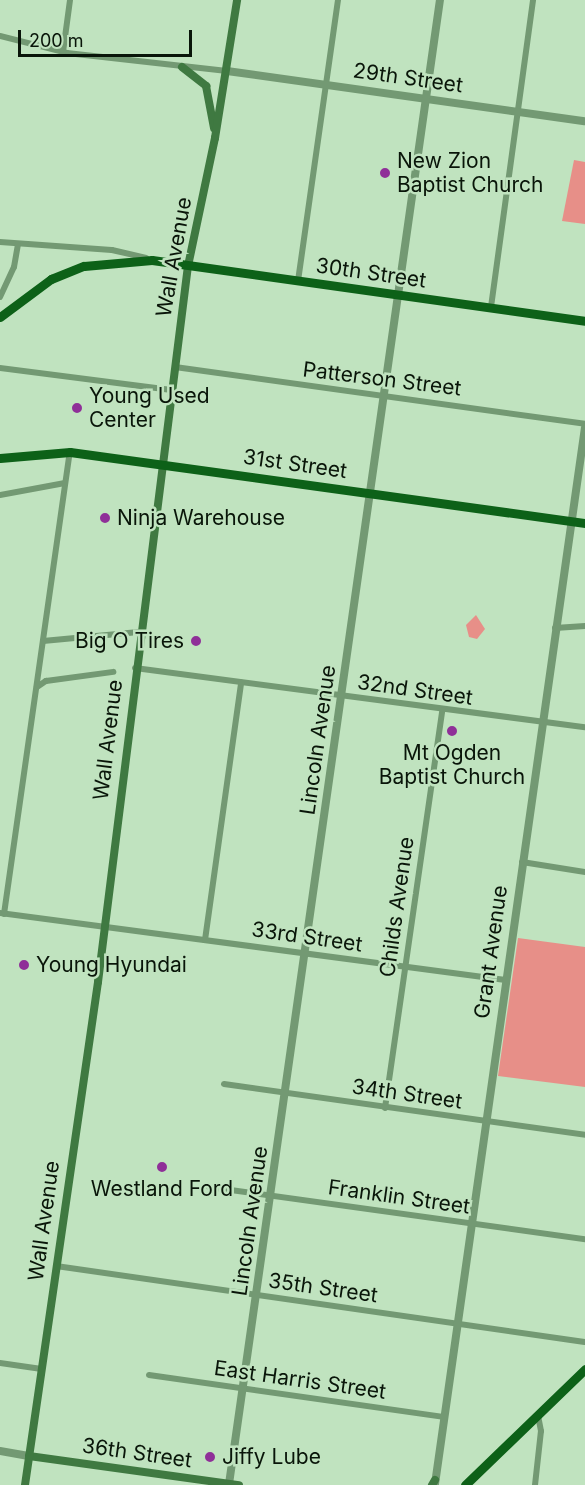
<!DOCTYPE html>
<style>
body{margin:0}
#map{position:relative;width:585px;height:1485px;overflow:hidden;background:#c0e3bf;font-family:Inter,sans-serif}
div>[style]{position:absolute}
.green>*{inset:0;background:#e78f88}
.minor>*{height:6px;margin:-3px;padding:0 3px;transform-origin:3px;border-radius:3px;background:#739973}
.tertiary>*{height:8px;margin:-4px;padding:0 4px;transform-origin:4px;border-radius:4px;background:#739973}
.secondary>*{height:8px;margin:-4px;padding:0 4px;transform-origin:4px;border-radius:4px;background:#3f7941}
.primary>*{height:9px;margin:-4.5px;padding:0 4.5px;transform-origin:4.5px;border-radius:4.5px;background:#0d6118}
.dots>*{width:16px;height:16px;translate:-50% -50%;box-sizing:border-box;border:3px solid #c0e3bf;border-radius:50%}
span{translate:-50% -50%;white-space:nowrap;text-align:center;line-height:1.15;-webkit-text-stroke:5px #c0e3bf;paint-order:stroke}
.street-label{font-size:21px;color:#091509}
.poi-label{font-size:21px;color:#091509}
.left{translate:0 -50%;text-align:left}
.right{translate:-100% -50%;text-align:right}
.scale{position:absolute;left:18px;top:30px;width:174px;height:27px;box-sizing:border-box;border:3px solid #091509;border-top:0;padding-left:8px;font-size:18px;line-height:21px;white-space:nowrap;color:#091509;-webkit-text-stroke:4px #c0e3bf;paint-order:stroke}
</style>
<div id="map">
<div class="green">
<div style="clip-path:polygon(574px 160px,585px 162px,585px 224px,562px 221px)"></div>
<div style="clip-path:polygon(476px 615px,485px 629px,477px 639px,469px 637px,466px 625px)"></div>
<div style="clip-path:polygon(518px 938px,585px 947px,585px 1087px,498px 1076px)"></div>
</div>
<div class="minor">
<div style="left:0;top:36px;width:69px;rotate:14.2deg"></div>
<div style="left:67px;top:53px;width:161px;rotate:6.4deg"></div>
<div style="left:63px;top:52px;width:52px;rotate:-82.3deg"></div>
<div style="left:0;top:242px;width:112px;rotate:4.1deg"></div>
<div style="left:112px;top:250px;width:35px;rotate:13deg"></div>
<div style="left:298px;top:281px;width:284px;rotate:-81.9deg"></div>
<div style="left:0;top:297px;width:33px;rotate:-65deg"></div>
<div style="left:14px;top:267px;width:23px;rotate:-80deg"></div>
<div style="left:491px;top:307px;width:310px;rotate:-82.2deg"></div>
<div style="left:175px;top:367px;width:414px;rotate:7.9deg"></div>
<div style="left:0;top:368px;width:173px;rotate:7.3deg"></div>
<div style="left:0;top:495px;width:66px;rotate:-10.5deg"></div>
<div style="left:555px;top:628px;width:30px;rotate:-4deg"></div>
<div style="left:43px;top:641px;width:96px;rotate:-5.4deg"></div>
<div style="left:135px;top:668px;width:454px;rotate:7.5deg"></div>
<div style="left:37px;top:687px;width:11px;rotate:-34deg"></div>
<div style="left:46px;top:681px;width:68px;rotate:-7.7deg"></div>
<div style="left:522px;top:862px;width:64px;rotate:9deg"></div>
<div style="left:0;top:913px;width:510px;rotate:7.54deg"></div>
<div style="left:4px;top:914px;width:467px;rotate:-81.9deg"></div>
<div style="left:205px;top:940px;width:260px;rotate:-82deg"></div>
<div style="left:224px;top:1084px;width:365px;rotate:8deg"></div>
<div style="left:385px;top:1108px;width:402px;rotate:-81.8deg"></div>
<div style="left:209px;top:1187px;width:380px;rotate:7.9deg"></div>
<div style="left:56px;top:1266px;width:534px;rotate:8.18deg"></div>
<div style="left:0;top:1363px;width:42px;rotate:8.1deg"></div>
<div style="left:149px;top:1375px;width:299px;rotate:8.1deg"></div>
<div style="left:535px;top:1485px;width:54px;rotate:-83.7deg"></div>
<div style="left:541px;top:1431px;width:16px;rotate:-101deg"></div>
</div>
<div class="tertiary">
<div style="left:227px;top:71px;width:361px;rotate:8deg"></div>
<div style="left:0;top:1451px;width:29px;rotate:10deg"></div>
<div style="left:229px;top:1484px;width:1499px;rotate:-81.91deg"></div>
<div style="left:435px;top:1484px;width:1067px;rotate:-81.92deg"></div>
</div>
<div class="secondary">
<div style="left:182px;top:67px;width:31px;rotate:38deg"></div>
<div style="left:206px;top:86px;width:43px;rotate:79.2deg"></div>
<div style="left:29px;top:1456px;width:212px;rotate:7.9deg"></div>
<div style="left:25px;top:1485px;width:508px;rotate:-81.74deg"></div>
<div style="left:98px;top:982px;width:722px;rotate:-82.84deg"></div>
<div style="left:188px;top:266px;width:131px;rotate:-78.1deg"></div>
<div style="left:215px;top:138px;width:140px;rotate:-80.9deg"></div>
<div style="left:432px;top:1485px;width:6px;rotate:-59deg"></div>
</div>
<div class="primary">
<div style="left:0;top:317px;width:64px;rotate:-36.7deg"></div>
<div style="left:51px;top:279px;width:35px;rotate:-22deg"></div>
<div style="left:84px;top:266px;width:68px;rotate:-5deg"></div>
<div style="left:152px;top:260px;width:437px;rotate:8deg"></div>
<div style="left:0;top:458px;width:70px;rotate:-4.9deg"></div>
<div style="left:70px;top:452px;width:520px;rotate:7.85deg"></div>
<div style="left:465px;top:1485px;width:167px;rotate:-44deg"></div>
</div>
<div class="dots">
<div style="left:385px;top:173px;background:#8f2f98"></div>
<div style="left:77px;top:408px;background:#8f2f98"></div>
<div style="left:105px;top:518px;background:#8f2f98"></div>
<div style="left:196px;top:641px;background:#8f2f98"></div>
<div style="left:452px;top:731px;background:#8f2f98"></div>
<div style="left:24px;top:965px;background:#8f2f98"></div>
<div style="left:162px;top:1167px;background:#8f2f98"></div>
<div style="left:210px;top:1457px;background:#8f2f98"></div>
</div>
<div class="street-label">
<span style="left:408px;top:78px;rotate:8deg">29th Street</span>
<span style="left:174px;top:257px;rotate:-80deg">Wall Avenue</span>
<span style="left:371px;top:273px;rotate:8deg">30th Street</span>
<span style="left:382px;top:379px;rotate:7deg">Patterson Street</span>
<span style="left:295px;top:464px;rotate:8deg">31st Street</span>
<span style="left:415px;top:690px;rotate:8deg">32nd Street</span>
<span style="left:108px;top:740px;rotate:-83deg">Wall Avenue</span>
<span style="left:318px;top:740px;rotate:-82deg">Lincoln Avenue</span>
<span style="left:397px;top:907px;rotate:-82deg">Childs Avenue</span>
<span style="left:307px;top:937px;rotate:8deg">33rd Street</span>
<span style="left:491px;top:952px;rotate:-82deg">Grant Avenue</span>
<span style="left:407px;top:1094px;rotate:8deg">34th Street</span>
<span style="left:399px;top:1197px;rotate:8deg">Franklin Street</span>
<span style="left:44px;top:1221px;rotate:-82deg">Wall Avenue</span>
<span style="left:250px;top:1221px;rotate:-82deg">Lincoln Avenue</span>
<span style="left:323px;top:1288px;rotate:8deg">35th Street</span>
<span style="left:300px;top:1380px;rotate:8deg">East Harris Street</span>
<span style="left:137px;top:1453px;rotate:8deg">36th Street</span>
</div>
<div class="poi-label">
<span class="left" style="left:397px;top:173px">New Zion<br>Baptist Church</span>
<span class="left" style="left:89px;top:408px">Young Used<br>Center</span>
<span class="left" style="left:117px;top:518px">Ninja Warehouse</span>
<span class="right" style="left:184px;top:641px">Big O Tires</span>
<span style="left:452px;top:765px">Mt Ogden<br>Baptist Church</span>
<span class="left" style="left:36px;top:965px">Young Hyundai</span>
<span style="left:162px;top:1189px">Westland Ford</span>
<span class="left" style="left:222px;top:1457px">Jiffy Lube</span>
</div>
<div class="scale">200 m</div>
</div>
